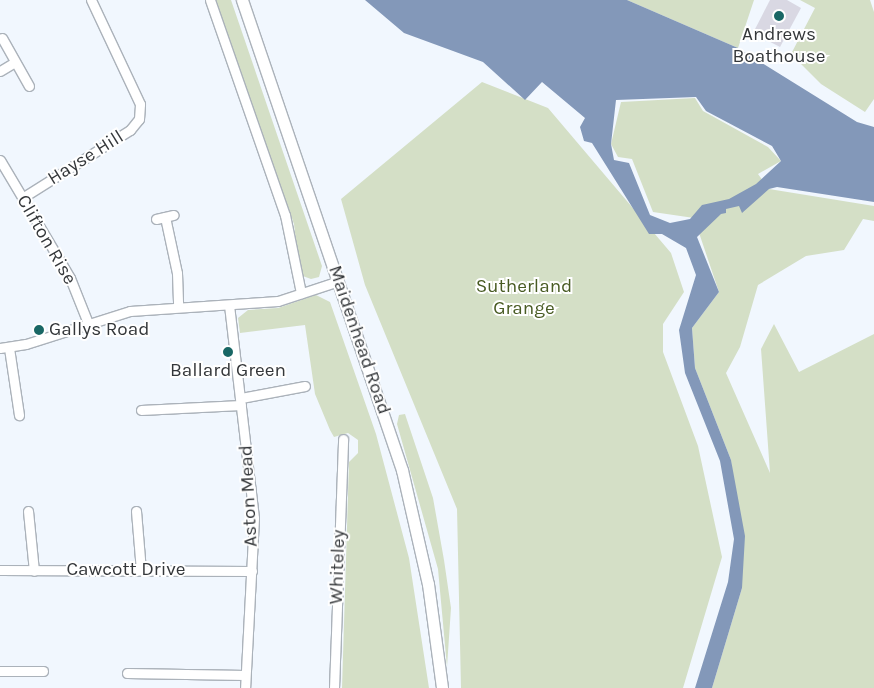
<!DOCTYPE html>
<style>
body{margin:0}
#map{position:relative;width:874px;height:688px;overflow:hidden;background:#f1f7fe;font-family:Karla,sans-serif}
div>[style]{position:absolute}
.green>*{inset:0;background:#d4dfc6}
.water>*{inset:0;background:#8398b9}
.building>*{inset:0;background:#d9d8e3}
.roads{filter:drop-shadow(1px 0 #abb2ba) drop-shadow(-1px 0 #abb2ba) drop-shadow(0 1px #abb2ba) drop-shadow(0 -1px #abb2ba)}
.minor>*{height:9px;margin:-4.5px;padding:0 4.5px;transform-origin:4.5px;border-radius:4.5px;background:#fff}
.major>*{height:11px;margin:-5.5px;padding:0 5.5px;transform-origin:5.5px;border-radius:5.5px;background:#fff}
.dots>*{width:14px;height:14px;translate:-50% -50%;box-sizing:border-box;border:2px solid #fff;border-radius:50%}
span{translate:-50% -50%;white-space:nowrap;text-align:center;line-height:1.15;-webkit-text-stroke:4px #fff;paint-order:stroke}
.poi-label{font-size:19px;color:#34373a}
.left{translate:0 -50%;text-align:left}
.street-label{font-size:19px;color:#34373a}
.park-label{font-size:19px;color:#485b23}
</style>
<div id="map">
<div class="green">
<div style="clip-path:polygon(215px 0,231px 0,322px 266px,319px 277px,311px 279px,300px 275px,294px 224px)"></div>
<div style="clip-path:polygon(627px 0,754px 0,738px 48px)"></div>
<div style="clip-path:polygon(800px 0,870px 0,874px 12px,874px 99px,865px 112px,821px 84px,791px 54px,815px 8px)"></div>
<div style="clip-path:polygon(482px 82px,548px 108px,671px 253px,684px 292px,663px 324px,663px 352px,698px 446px,722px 557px,683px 688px,461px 688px,457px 509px,365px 285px,341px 199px)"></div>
<div style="clip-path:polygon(695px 98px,703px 111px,768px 147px,781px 161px,758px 174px,769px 189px,874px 206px,874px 221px,863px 219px,844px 250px,806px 256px,758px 285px,740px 347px,726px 373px,770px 473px,761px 349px,774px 324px,799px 372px,874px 334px,874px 688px,712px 688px,742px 588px,731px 460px,695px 368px,692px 328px,719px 292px,694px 218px,653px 212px,632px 159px,618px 157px,611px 144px,621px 102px)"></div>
<div style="clip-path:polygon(316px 295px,330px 302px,376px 434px,409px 558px,429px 688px,342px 688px,349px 462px,358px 453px,358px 440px,348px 433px,334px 437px,330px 430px,315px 394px,305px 325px,240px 333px,238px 318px,248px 310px,278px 308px)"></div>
<div style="clip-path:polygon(405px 414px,433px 498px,444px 560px,451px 608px,447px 667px,438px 569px,397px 424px,399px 415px)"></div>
</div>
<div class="water">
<div style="clip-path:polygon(evenodd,365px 0,627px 0,738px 48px,857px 122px,874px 127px,874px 202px,777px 187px,769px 189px,742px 213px,739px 206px,726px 209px,726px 213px,721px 214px,697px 237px,719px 292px,692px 328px,695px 368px,731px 460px,745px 536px,742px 588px,712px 688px,695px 688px,728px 582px,734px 539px,720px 461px,685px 373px,679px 330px,696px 275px,686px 248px,662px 234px,649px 234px,592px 143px,584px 141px,580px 127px,585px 118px,542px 82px,525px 100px,483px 62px,404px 33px,365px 0,696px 97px,706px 111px,772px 146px,781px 161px,756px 184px,729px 199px,702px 205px,690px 219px,670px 223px,650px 215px,629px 163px,614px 160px,611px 144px,616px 100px,696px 97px)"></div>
</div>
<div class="building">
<div style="clip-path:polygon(770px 0,787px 0,801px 8px,780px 47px,753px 33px)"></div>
</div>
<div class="roads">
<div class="minor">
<div style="left:210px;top:0;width:228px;rotate:70.8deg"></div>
<div style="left:285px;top:215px;width:80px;rotate:78.4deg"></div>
<div style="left:2px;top:38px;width:55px;rotate:60.6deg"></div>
<div style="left:0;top:71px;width:17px;rotate:-31deg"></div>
<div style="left:0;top:160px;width:137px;rotate:59.3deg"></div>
<div style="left:70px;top:278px;width:48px;rotate:68.2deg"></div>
<div style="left:22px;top:198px;width:128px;rotate:-32.2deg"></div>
<div style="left:130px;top:130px;width:14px;rotate:-51deg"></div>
<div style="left:139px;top:119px;width:15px;rotate:-86deg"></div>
<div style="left:140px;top:104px;width:115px;rotate:-115.2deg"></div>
<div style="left:165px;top:217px;width:57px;rotate:77.9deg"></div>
<div style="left:177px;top:273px;width:34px;rotate:88deg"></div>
<div style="left:156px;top:219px;width:18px;rotate:-13deg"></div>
<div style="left:229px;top:305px;width:214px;rotate:83.3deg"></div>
<div style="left:254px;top:518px;width:170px;rotate:93deg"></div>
<div style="left:0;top:348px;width:26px;rotate:-9deg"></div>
<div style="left:26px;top:344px;width:109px;rotate:-17.6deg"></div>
<div style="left:130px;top:311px;width:148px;rotate:-3.9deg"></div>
<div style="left:278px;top:301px;width:64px;rotate:-18.2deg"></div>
<div style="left:9px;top:348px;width:68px;rotate:81.5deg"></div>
<div style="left:241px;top:398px;width:65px;rotate:-10.6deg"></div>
<div style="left:141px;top:410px;width:100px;rotate:-2.9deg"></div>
<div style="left:28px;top:511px;width:60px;rotate:84.3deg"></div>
<div style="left:136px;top:511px;width:59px;rotate:85.2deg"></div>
<div style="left:0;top:570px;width:252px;rotate:0.2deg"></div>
<div style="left:0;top:671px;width:43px"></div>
<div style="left:127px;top:673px;width:118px;rotate:1deg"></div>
<div style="left:334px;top:688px;width:249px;rotate:-87.9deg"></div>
</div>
<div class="major">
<div style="left:242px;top:0;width:496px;rotate:71.2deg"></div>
<div style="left:402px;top:470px;width:117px;rotate:77.2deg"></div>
<div style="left:428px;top:584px;width:105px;rotate:82.3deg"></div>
</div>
</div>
<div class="dots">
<div style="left:779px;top:16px;background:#196765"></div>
<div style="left:39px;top:330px;background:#196765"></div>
<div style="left:228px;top:352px;background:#196765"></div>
</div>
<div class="poi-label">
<span style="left:779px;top:46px">Andrews<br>Boathouse</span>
<span class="left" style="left:49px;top:330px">Gallys Road</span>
<span style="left:228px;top:371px">Ballard Green</span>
</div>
<div class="street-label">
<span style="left:86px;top:158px;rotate:-32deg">Hayse Hill</span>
<span style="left:46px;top:240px;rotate:60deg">Clifton Rise</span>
<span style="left:359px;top:340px;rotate:71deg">Maidenhead Road</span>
<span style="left:249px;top:496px;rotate:-93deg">Aston Mead</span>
<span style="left:338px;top:567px;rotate:-88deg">Whiteley</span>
<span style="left:126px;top:570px">Cawcott Drive</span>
</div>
<div class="park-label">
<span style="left:524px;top:298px">Sutherland<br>Grange</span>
</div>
</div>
